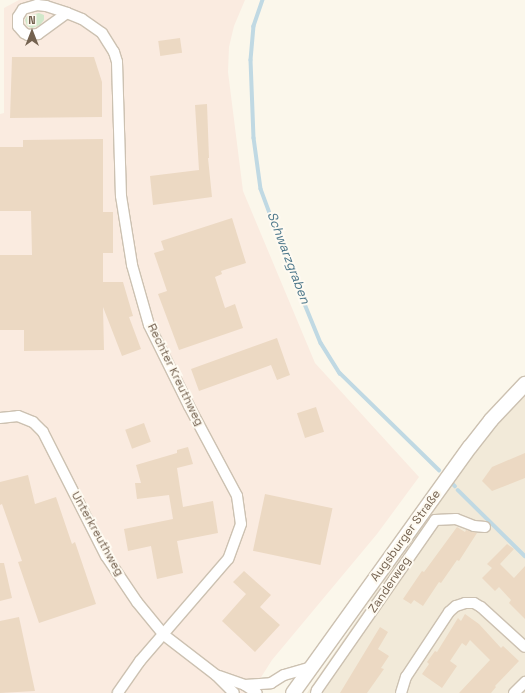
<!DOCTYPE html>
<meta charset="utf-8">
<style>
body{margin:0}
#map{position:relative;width:525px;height:693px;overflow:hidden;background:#fbf7eb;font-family:"Space Grotesk",sans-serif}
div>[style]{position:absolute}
.residential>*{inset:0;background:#f2ead9}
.commercial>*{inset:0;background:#faebe0}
.green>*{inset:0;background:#d1e8ca}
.stream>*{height:3.5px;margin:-1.75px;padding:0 1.75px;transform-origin:1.75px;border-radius:1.75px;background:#c0d9e3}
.building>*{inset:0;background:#ecd9c3;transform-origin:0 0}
.roads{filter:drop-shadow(1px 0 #ccc1b1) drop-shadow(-1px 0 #ccc1b1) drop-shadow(0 1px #ccc1b1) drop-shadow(0 -1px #ccc1b1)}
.street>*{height:10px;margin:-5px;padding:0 5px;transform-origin:5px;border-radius:5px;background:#fff}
.secondary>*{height:14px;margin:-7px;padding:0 7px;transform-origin:7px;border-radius:7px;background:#fff}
span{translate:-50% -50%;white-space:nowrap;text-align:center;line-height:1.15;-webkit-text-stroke:4px #fefaf1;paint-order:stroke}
.street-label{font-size:12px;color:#746250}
.water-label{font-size:13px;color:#4e788b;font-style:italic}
.north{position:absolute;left:12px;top:12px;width:40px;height:40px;-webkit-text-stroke:3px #fefaf1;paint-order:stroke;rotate:0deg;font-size:11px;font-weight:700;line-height:16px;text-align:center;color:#746250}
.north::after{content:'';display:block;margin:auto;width:14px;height:18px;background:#746250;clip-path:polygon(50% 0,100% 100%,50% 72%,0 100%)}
</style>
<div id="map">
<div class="residential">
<div style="clip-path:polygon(525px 396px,525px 693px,307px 693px,430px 513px,483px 442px,517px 402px)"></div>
</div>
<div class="commercial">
<div style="clip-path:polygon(19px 0,245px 0,234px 26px,229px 47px,228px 72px,243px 191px,315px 363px,419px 477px,377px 534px,272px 660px,251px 693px,0 693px,0 114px,4px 113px,4px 8px)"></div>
</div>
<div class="green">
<div style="clip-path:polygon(39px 13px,44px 15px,44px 20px,40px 25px,32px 28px,27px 26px,25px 20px,27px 16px)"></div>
</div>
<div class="stream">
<div style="left:263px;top:0;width:28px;rotate:109deg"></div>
<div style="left:254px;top:26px;width:34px;rotate:95deg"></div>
<div style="left:251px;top:60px;width:78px;rotate:87.8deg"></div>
<div style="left:254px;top:138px;width:51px;rotate:82.2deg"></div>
<div style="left:261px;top:189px;width:86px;rotate:69.7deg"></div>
<div style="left:291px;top:270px;width:79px;rotate:67.7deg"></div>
<div style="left:321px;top:343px;width:36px;rotate:58deg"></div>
<div style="left:340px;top:373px;width:139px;rotate:44.4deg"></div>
<div style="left:453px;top:484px;width:3px;rotate:45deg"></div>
<div style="left:458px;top:490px;width:94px;rotate:44.6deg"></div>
</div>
<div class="building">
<div style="left:180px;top:38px;width:15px;height:22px;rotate:82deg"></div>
<div style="clip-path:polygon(12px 57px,94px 57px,102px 82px,102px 117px,10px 118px)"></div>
<div style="clip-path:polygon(207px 104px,209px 158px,208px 158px,212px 197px,153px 205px,150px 176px,199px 170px,195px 105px)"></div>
<div style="clip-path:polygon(103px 139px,103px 212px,113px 212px,113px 253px,103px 253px,103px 282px,123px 282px,133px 316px,129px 317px,141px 349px,122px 356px,103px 307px,104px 350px,24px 351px,24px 330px,0 330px,0 255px,32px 255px,31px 211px,0 211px,0 147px,23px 147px,23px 140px)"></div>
<div style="clip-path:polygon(232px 218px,246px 263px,221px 271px,222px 274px,215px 277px,225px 308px,235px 304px,243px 328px,179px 350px,158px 294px,167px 291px,154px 253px,164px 250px,161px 241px)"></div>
<div style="clip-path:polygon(277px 338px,290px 375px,277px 380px,271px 365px,199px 391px,191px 369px)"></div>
<div style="left:316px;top:407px;width:26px;height:20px;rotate:72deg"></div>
<div style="left:144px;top:423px;width:20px;height:20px;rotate:70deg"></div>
<div style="clip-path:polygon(188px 447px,193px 464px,177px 468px,183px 507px,213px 501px,218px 533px,177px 541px,183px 573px,157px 579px,151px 546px,128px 551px,124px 529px,173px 519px,169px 495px,137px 499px,135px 483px,141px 483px,136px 465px,177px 453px,177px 450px)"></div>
<div style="clip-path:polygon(525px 453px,525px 478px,492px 491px,482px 481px,492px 467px)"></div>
<div style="clip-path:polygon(28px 475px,35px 504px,56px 497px,72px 544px,75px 542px,96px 604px,39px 623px,18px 562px,22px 561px,2px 504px,0 505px,0 482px)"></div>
<div style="left:265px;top:494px;width:69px;height:58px;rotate:12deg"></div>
<div style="clip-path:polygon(457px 527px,465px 532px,466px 530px,477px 533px,459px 561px,457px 560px,441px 583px,439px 582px,423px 606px,414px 600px,411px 604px,403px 599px,422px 571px,424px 572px)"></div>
<div style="clip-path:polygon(507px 544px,514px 549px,500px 564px,514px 578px,525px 566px,525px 619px,509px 603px,511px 600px,499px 587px,495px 591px,482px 578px,492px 568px,487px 564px)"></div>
<div style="clip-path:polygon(0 563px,4px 563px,12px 598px,0 601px)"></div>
<div style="clip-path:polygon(244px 571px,271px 595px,260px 607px,280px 625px,255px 652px,222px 621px,246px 594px,233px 582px)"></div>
<div style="clip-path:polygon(465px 614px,479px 624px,501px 648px,503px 646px,519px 661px,495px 686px,496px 687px,491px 693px,459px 693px,490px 660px,470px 640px,466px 646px,462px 643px,450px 661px,457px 666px,442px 688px,422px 674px,429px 664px,427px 662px,435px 651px,437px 652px,458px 618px,461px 621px)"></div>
<div style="clip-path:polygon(19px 617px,35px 691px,0 693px,0 621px)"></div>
<div style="clip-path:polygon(380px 627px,388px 632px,378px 649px,389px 656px,381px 668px,384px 669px,367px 693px,340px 693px)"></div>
</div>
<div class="roads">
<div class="street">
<div style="left:67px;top:13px;width:36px;rotate:144deg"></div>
<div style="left:38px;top:34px;width:10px;rotate:174deg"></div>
<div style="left:28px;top:35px;width:4px;rotate:-153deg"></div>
<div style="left:24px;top:33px;width:9px;rotate:-131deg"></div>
<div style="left:18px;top:26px;width:9px;rotate:-90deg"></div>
<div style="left:18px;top:17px;width:9px;rotate:-58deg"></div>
<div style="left:23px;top:9px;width:15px;rotate:-16deg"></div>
<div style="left:37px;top:5px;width:9px;rotate:6deg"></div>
<div style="left:46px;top:6px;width:22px;rotate:18deg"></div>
<div style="left:67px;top:13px;width:16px;rotate:22deg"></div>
<div style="left:82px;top:19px;width:24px;rotate:35deg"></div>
<div style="left:102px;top:33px;width:22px;rotate:58deg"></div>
<div style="left:114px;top:52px;width:10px;rotate:73deg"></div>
<div style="left:117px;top:62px;width:134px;rotate:88.3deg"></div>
<div style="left:121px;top:196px;width:70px;rotate:80.9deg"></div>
<div style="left:132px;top:265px;width:62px;rotate:74.2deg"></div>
<div style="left:149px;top:325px;width:90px;rotate:63.7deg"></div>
<div style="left:189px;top:406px;width:102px;rotate:61.9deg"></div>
<div style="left:237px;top:496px;width:28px;rotate:82deg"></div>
<div style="left:241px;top:524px;width:37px;rotate:110deg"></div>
<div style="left:228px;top:559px;width:135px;rotate:130.8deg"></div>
<div style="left:140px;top:661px;width:39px;rotate:125deg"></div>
<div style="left:0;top:418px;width:18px;rotate:-6deg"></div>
<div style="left:18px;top:416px;width:16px;rotate:22deg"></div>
<div style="left:33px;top:422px;width:14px;rotate:45deg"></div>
<div style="left:43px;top:432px;width:139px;rotate:63.1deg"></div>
<div style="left:106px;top:556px;width:55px;rotate:56deg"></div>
<div style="left:137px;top:602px;width:43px;rotate:50.7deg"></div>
<div style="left:164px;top:635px;width:66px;rotate:37.6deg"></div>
<div style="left:216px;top:675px;width:25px;rotate:45deg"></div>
<div style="left:219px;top:676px;width:28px;rotate:19deg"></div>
<div style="left:245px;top:685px;width:14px;rotate:34deg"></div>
<div style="left:245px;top:685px;width:26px;rotate:-4deg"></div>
<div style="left:271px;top:683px;width:15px;rotate:-32deg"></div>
<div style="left:284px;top:675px;width:26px;rotate:-16deg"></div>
<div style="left:316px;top:693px;width:3px;rotate:-72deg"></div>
<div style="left:317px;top:690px;width:207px;rotate:-55.2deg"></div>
<div style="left:435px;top:520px;width:21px;rotate:-3deg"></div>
<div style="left:456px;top:519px;width:19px;rotate:21deg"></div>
<div style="left:474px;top:526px;width:11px;rotate:5deg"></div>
<div style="left:401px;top:693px;width:17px;rotate:-73deg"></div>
<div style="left:406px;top:677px;width:78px;rotate:-56.5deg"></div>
<div style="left:449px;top:612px;width:9px;rotate:-41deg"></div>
<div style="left:456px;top:606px;width:9px;rotate:-18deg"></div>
<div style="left:465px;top:603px;width:9px"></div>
<div style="left:474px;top:603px;width:8px;rotate:30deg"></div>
<div style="left:481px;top:607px;width:59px;rotate:42.3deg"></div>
<div style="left:514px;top:693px;width:16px;rotate:-45deg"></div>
</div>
<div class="secondary">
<div style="left:293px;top:693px;width:303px;rotate:-54.3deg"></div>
<div style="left:470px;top:447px;width:34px;rotate:-52deg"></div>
<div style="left:491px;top:420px;width:50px;rotate:-46.6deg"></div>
</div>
</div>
<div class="street-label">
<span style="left:175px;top:375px;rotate:64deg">Rechter Kreuthweg</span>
<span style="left:97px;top:534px;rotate:61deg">Unterkreuthweg</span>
<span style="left:406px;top:536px;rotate:-54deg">Augsburger Straße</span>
<span style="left:390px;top:585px;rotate:-56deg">Zanderweg</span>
</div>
<div class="water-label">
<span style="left:288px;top:258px;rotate:69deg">Schwarzgraben</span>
</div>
<div class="north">N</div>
</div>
